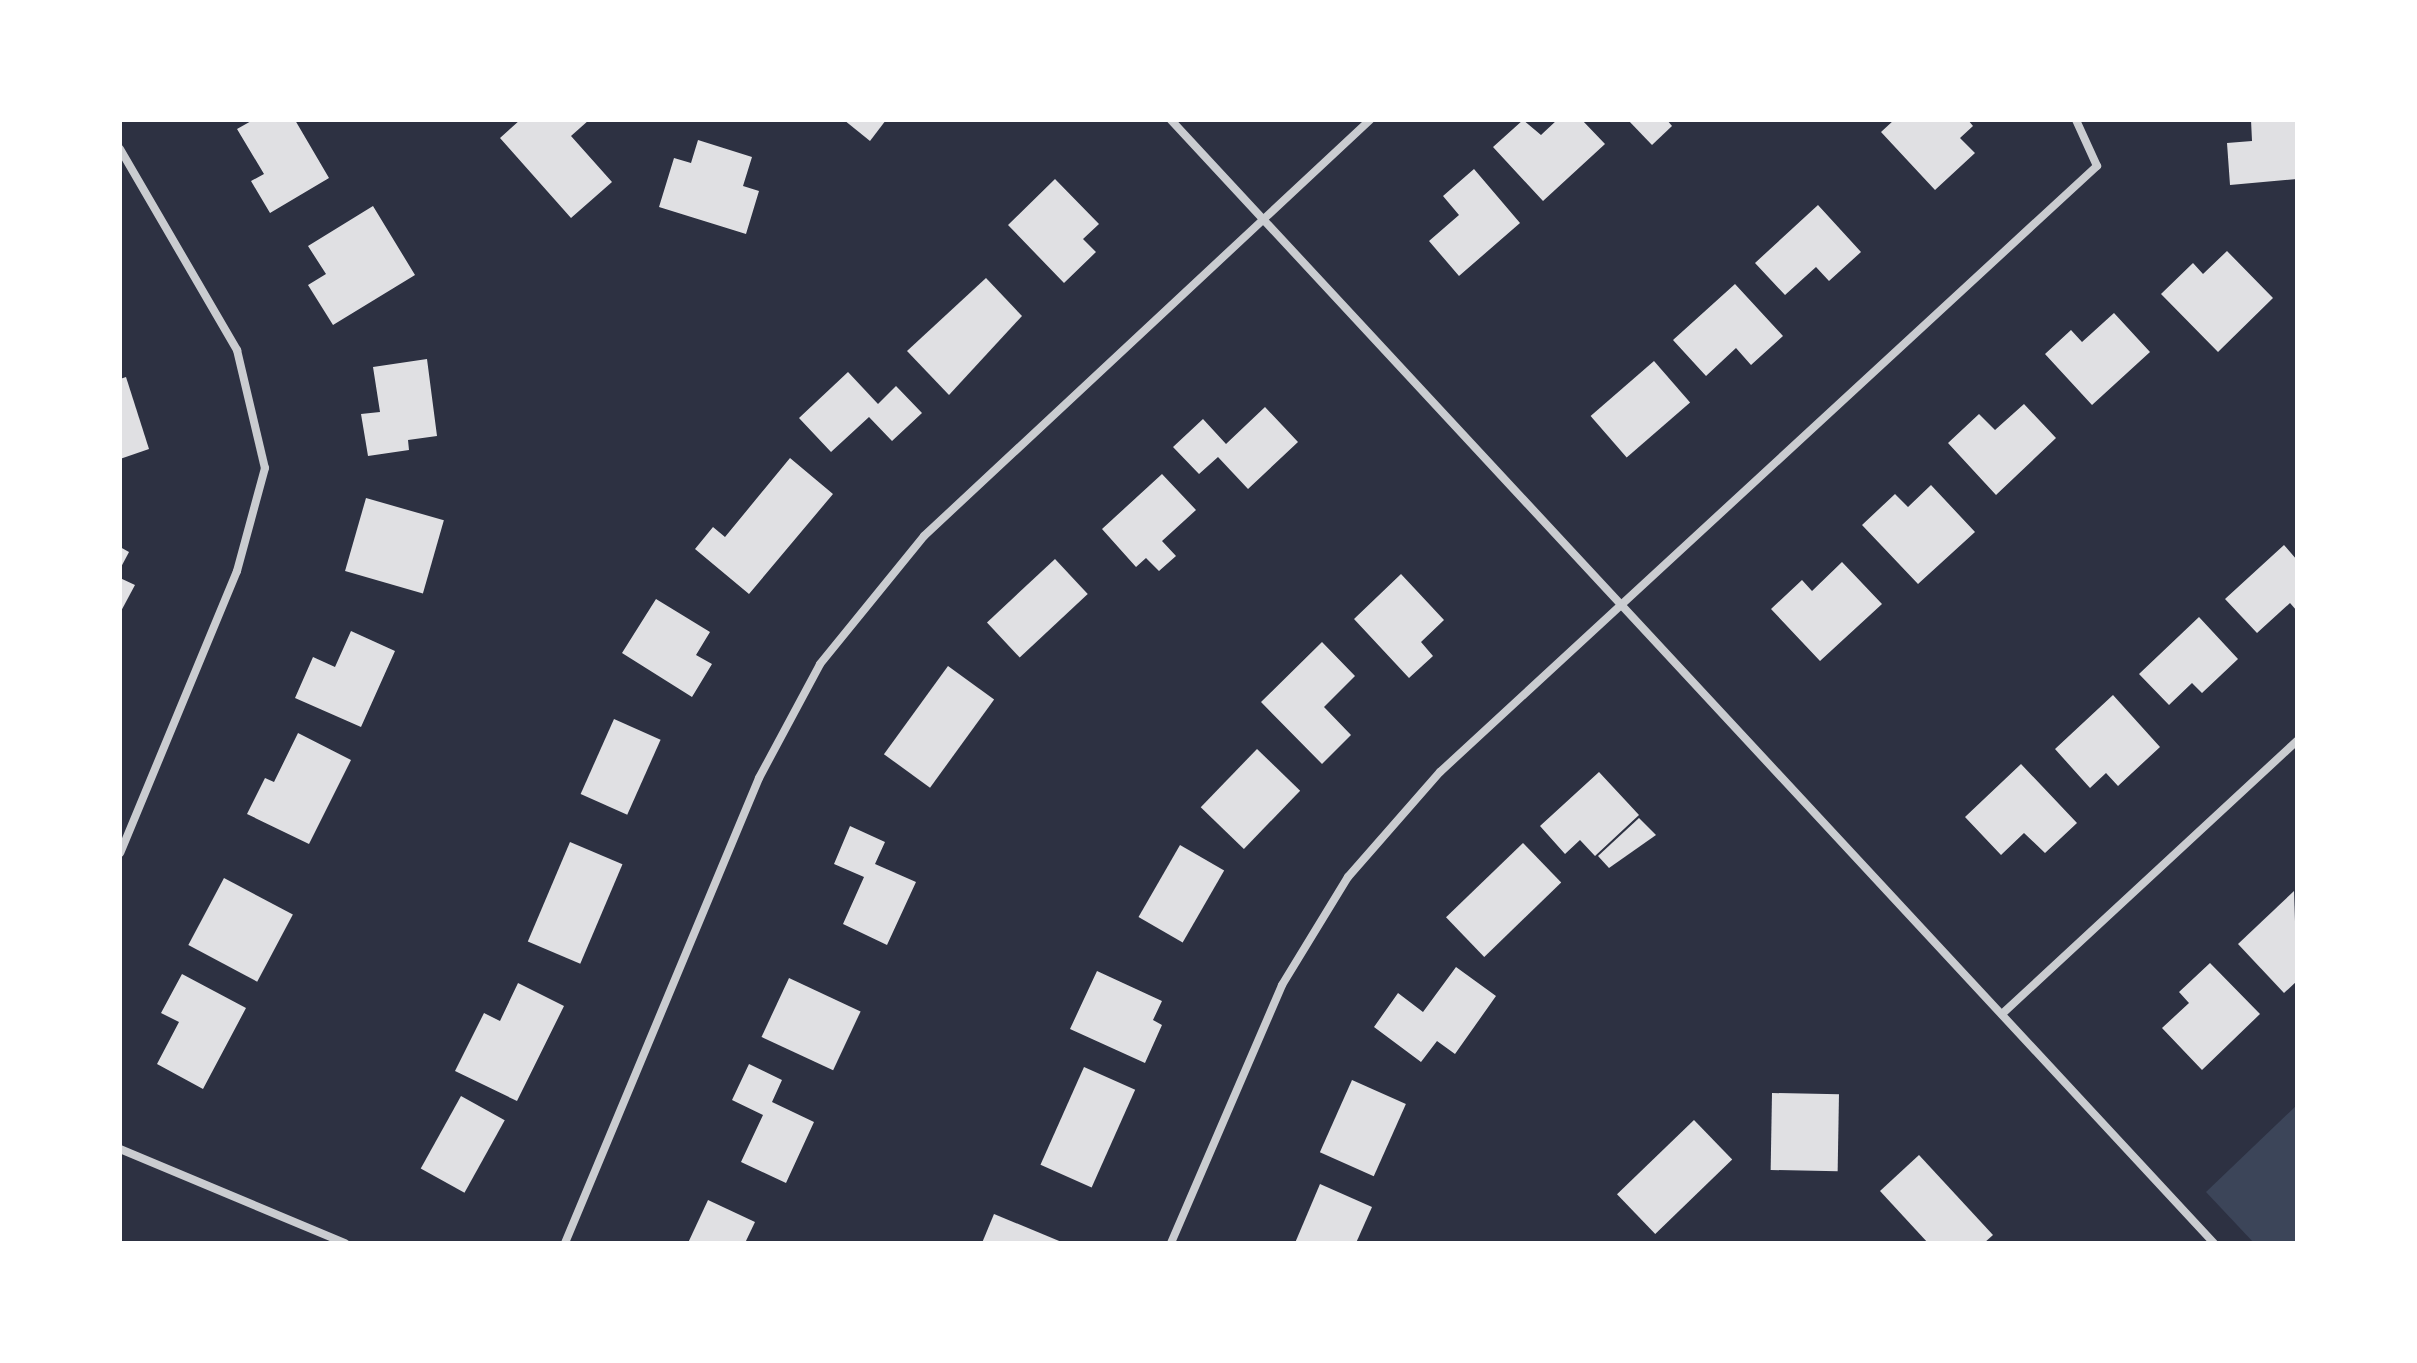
<!DOCTYPE html>
<style>
body{margin:0}
#map{position:relative;width:2417px;height:1363px;overflow:hidden;background:#2d3142;font-family:"PT Sans Narrow",sans-serif}
div>[style]{position:absolute}
.green>*{inset:0;background:#3c4559}
.building>*{inset:0;background:#e0e0e3;transform-origin:0 0}
.minor>*{height:8px;margin:-4px;padding:0 4px;transform-origin:4px;border-radius:4px;background:#caccd0}
span{translate:-50% -50%;white-space:nowrap;text-align:center;line-height:1.15;-webkit-text-stroke:8px #fff;paint-order:stroke}
.frame{position:absolute;inset:0;border:122px solid #fff;pointer-events:none}
</style>
<div id="map">
<div class="green">
<div style="clip-path:polygon(2297px 1105px,2297px 1243px,2254px 1243px,2206px 1192px)"></div>
</div>
<div class="building">
<div style="clip-path:polygon(253px 120px,295px 120px,329px 178px,270px 213px,251px 181px,264px 174px,237px 129px)"></div>
<div style="clip-path:polygon(520px 120px,589px 120px,571px 136px,612px 182px,571px 218px,500px 138px)"></div>
<div style="clip-path:polygon(844px 120px,886px 120px,870px 141px)"></div>
<div style="clip-path:polygon(1523px 120px,1541px 135px,1557px 120px,1582px 120px,1605px 144px,1543px 201px,1493px 147px)"></div>
<div style="clip-path:polygon(1628px 120px,1667px 120px,1672px 126px,1652px 145px)"></div>
<div style="clip-path:polygon(1894px 120px,1968px 120px,1973px 126px,1960px 138px,1975px 153px,1935px 190px,1881px 132px)"></div>
<div style="clip-path:polygon(2251px 120px,2297px 120px,2297px 179px,2230px 185px,2227px 143px,2252px 141px)"></div>
<div style="clip-path:polygon(698px 140px,752px 157px,743px 186px,759px 191px,746px 234px,659px 207px,674px 158px,691px 163px)"></div>
<div style="clip-path:polygon(1474px 169px,1520px 223px,1459px 276px,1429px 241px,1459px 215px,1443px 196px)"></div>
<div style="clip-path:polygon(1055px 179px,1099px 224px,1083px 239px,1096px 252px,1064px 283px,1008px 225px)"></div>
<div style="clip-path:polygon(1818px 205px,1861px 252px,1829px 281px,1816px 267px,1785px 295px,1755px 263px)"></div>
<div style="clip-path:polygon(373px 206px,415px 275px,333px 325px,308px 285px,326px 274px,308px 246px)"></div>
<div style="clip-path:polygon(2227px 251px,2273px 298px,2218px 352px,2161px 294px,2193px 263px,2203px 274px)"></div>
<div style="clip-path:polygon(986px 278px,1022px 316px,949px 395px,907px 351px)"></div>
<div style="clip-path:polygon(1735px 284px,1783px 336px,1751px 365px,1736px 348px,1706px 376px,1673px 340px)"></div>
<div style="clip-path:polygon(2114px 313px,2150px 352px,2092px 405px,2045px 354px,2071px 330px,2082px 342px)"></div>
<div style="clip-path:polygon(427px 359px,437px 436px,408px 440px,409px 450px,368px 456px,361px 414px,380px 412px,373px 367px)"></div>
<div style="left:1654px;top:361px;width:55px;height:84px;rotate:49deg"></div>
<div style="clip-path:polygon(848px 372px,878px 404px,896px 386px,922px 413px,892px 441px,869px 417px,831px 452px,799px 418px)"></div>
<div style="clip-path:polygon(126px 377px,149px 449px,120px 459px,120px 379px)"></div>
<div style="clip-path:polygon(2024px 404px,2056px 438px,1996px 495px,1948px 443px,1979px 414px,1995px 430px)"></div>
<div style="clip-path:polygon(1265px 407px,1298px 442px,1248px 489px,1218px 457px,1199px 474px,1173px 447px,1203px 419px,1226px 444px)"></div>
<div style="clip-path:polygon(790px 458px,833px 494px,749px 594px,695px 549px,713px 527px,725px 537px)"></div>
<div style="clip-path:polygon(1162px 474px,1196px 510px,1162px 541px,1176px 556px,1159px 571px,1146px 558px,1136px 567px,1102px 529px)"></div>
<div style="clip-path:polygon(1931px 485px,1975px 532px,1918px 584px,1862px 525px,1895px 494px,1908px 507px)"></div>
<div style="left:366px;top:498px;width:81px;height:76px;rotate:16deg"></div>
<div style="clip-path:polygon(2284px 545px,2297px 560px,2297px 611px,2290px 603px,2257px 633px,2225px 599px)"></div>
<div style="clip-path:polygon(120px 547px,129px 552px,120px 569px)"></div>
<div style="left:1055px;top:559px;width:48px;height:93px;rotate:47deg"></div>
<div style="clip-path:polygon(1842px 562px,1882px 604px,1820px 661px,1771px 609px,1802px 580px,1812px 591px)"></div>
<div style="clip-path:polygon(1401px 574px,1444px 620px,1421px 642px,1433px 656px,1409px 678px,1354px 619px)"></div>
<div style="clip-path:polygon(120px 578px,135px 585px,120px 613px)"></div>
<div style="clip-path:polygon(656px 599px,710px 632px,696px 655px,712px 664px,692px 697px,622px 653px)"></div>
<div style="clip-path:polygon(2199px 617px,2238px 659px,2202px 693px,2192px 683px,2169px 705px,2139px 674px)"></div>
<div style="clip-path:polygon(351px 631px,395px 651px,361px 727px,295px 698px,313px 657px,335px 667px)"></div>
<div style="clip-path:polygon(1322px 642px,1355px 676px,1324px 707px,1351px 735px,1322px 764px,1261px 702px)"></div>
<div style="left:948px;top:666px;width:57px;height:109px;rotate:36deg"></div>
<div style="clip-path:polygon(2113px 695px,2160px 747px,2118px 786px,2106px 773px,2090px 788px,2055px 749px)"></div>
<div style="left:614px;top:719px;width:51px;height:82px;rotate:24deg"></div>
<div style="clip-path:polygon(298px 733px,351px 760px,309px 844px,247px 814px,265px 778px,274px 782px)"></div>
<div style="left:1257px;top:749px;width:60px;height:81px;rotate:44deg"></div>
<div style="clip-path:polygon(2021px 764px,2077px 823px,2045px 853px,2024px 833px,2001px 855px,1965px 817px)"></div>
<div style="clip-path:polygon(1599px 772px,1639px 815px,1595px 856px,1580px 840px,1565px 854px,1540px 826px)"></div>
<div style="clip-path:polygon(1639px 818px,1656px 835px,1609px 868px,1598px 856px)"></div>
<div style="clip-path:polygon(850px 826px,885px 842px,875px 864px,916px 882px,887px 945px,843px 924px,864px 877px,834px 864px)"></div>
<div style="left:570px;top:842px;width:57px;height:108px;rotate:23deg"></div>
<div style="left:1523px;top:843px;width:55px;height:107px;rotate:46deg"></div>
<div style="left:1180px;top:845px;width:51px;height:83px;rotate:30deg"></div>
<div style="left:224px;top:878px;width:78px;height:76px;rotate:28deg"></div>
<div style="clip-path:polygon(2294px 891px,2297px 981px,2284px 993px,2238px 944px)"></div>
<div style="clip-path:polygon(2210px 963px,2260px 1014px,2202px 1070px,2162px 1028px,2189px 1003px,2179px 992px)"></div>
<div style="clip-path:polygon(1456px 967px,1496px 996px,1455px 1054px,1437px 1041px,1421px 1062px,1374px 1027px,1398px 993px,1423px 1012px)"></div>
<div style="clip-path:polygon(1097px 971px,1162px 1001px,1153px 1020px,1162px 1025px,1145px 1063px,1070px 1029px)"></div>
<div style="clip-path:polygon(182px 974px,246px 1008px,203px 1089px,157px 1064px,179px 1022px,161px 1013px)"></div>
<div style="left:789px;top:978px;width:79px;height:65px;rotate:25deg"></div>
<div style="clip-path:polygon(518px 983px,564px 1006px,517px 1101px,455px 1071px,484px 1013px,500px 1021px)"></div>
<div style="clip-path:polygon(749px 1064px,782px 1080px,772px 1102px,814px 1122px,786px 1183px,741px 1162px,763px 1115px,732px 1100px)"></div>
<div style="left:1084px;top:1067px;width:56px;height:107px;rotate:24deg"></div>
<div style="left:1352px;top:1080px;width:59px;height:79px;rotate:24deg"></div>
<div style="left:1772px;top:1093px;width:67px;height:77px;rotate:1deg"></div>
<div style="left:461px;top:1096px;width:50px;height:83px;rotate:29deg"></div>
<div style="left:1694px;top:1120px;width:55px;height:107px;rotate:46deg"></div>
<div style="clip-path:polygon(1919px 1155px,1993px 1235px,1984px 1243px,1928px 1243px,1880px 1191px)"></div>
<div style="clip-path:polygon(1320px 1184px,1372px 1207px,1356px 1243px,1295px 1243px)"></div>
<div style="clip-path:polygon(708px 1200px,755px 1222px,745px 1243px,688px 1243px)"></div>
<div style="clip-path:polygon(994px 1214px,1064px 1243px,982px 1243px)"></div>
</div>
<div class="minor">
<div style="left:1171px;top:120px;width:1533px;rotate:47.12deg"></div>
<div style="left:120px;top:149px;width:233px;rotate:59.8deg"></div>
<div style="left:237px;top:350px;width:121px;rotate:76.7deg"></div>
<div style="left:265px;top:468px;width:107px;rotate:105.2deg"></div>
<div style="left:237px;top:571px;width:305px;rotate:112.5deg"></div>
<div style="left:2002px;top:1014px;width:402px;rotate:-42.8deg"></div>
<div style="left:120px;top:1149px;width:244px;rotate:22.7deg"></div>
<div style="left:565px;top:1243px;width:504px;rotate:-67.35deg"></div>
<div style="left:759px;top:778px;width:129px;rotate:-61.8deg"></div>
<div style="left:820px;top:664px;width:165px;rotate:-50.9deg"></div>
<div style="left:924px;top:536px;width:610px;rotate:-43.01deg"></div>
<div style="left:1171px;top:1243px;width:281px;rotate:-66.7deg"></div>
<div style="left:1282px;top:985px;width:127px;rotate:-58.6deg"></div>
<div style="left:1348px;top:877px;width:140px;rotate:-48.8deg"></div>
<div style="left:1440px;top:772px;width:894px;rotate:-42.69deg"></div>
<div style="left:2097px;top:166px;width:51px;rotate:-114.5deg"></div>
</div>
<div class="frame"></div>
</div>
